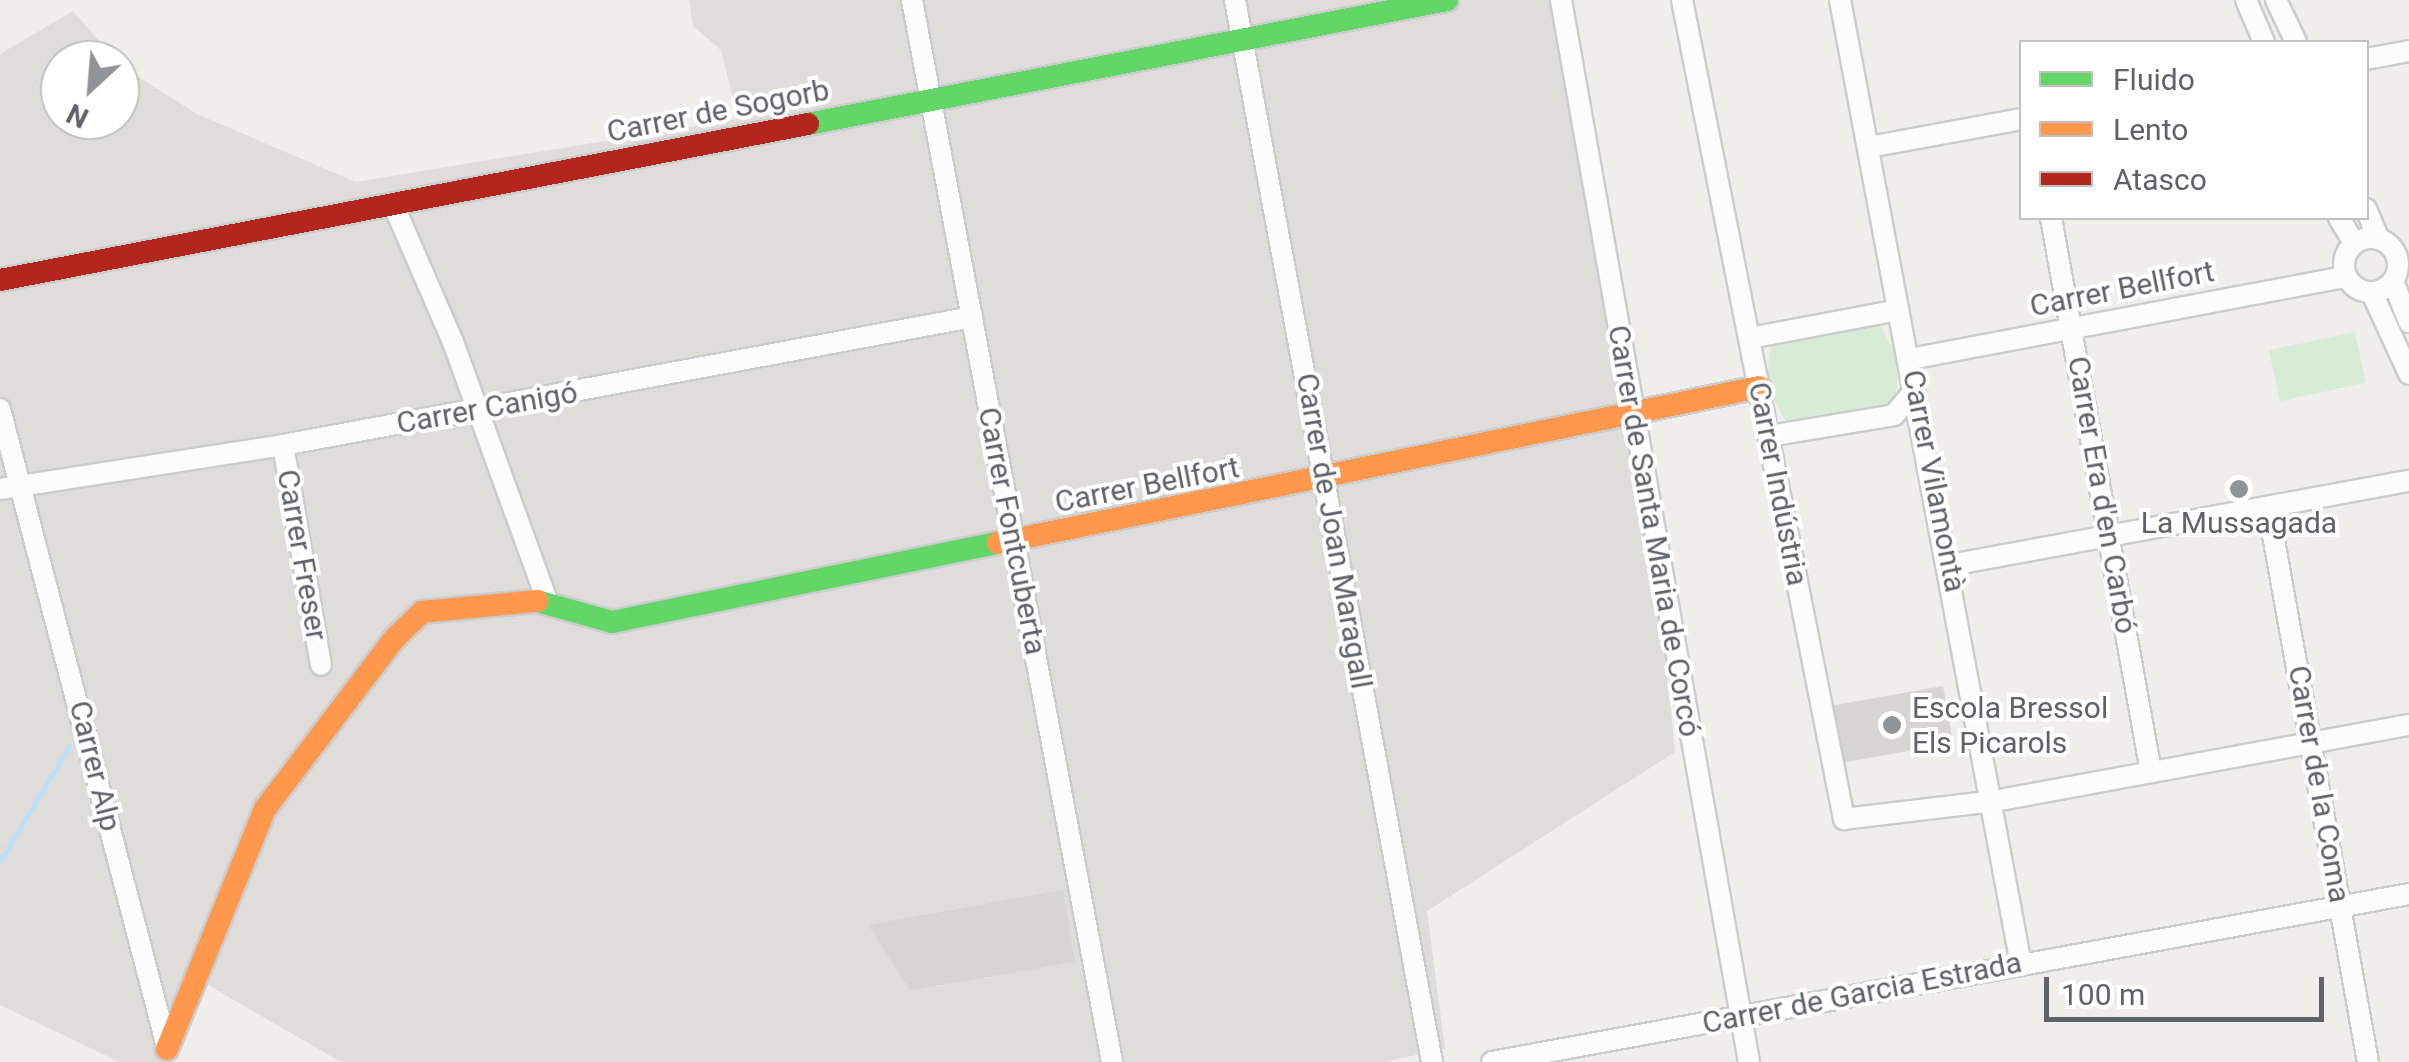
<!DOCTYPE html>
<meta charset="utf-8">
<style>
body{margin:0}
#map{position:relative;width:2409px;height:1062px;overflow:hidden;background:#efeeea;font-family:Roboto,sans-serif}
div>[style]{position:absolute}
.industrial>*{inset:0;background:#dfddda}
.green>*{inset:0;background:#d8ebd6;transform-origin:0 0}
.stream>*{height:5px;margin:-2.5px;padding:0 2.5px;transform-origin:2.5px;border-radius:2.5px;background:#bfe0f9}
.building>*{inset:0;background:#d6d5d3;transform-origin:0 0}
.roads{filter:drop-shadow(2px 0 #cbcccc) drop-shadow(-2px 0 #cbcccc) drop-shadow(0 2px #cbcccc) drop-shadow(0 -2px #cbcccc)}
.street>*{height:20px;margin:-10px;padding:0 10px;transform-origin:10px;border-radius:10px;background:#fdfcfc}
.street>.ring{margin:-10px;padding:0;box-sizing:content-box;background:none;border:20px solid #fdfcfc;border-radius:50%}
.fast>*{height:22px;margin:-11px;padding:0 11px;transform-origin:11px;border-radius:11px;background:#63d668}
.slow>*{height:22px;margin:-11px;padding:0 11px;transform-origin:11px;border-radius:11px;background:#ff974d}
.jam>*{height:22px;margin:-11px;padding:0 11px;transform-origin:11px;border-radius:11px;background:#b3261e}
.dots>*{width:28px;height:28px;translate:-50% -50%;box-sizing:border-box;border:5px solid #fff;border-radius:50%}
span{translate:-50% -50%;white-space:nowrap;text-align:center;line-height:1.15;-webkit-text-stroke:8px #fff;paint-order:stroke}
.street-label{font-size:30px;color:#5f6368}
.poi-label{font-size:30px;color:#5f6368}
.left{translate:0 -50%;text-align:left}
.legend{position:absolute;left:2019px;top:40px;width:350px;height:180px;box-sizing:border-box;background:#fff;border:2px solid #bfc1c3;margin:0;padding:12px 18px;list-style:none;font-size:30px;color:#5f6368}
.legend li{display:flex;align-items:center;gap:20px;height:50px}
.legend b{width:50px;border:2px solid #bfc1c3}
.north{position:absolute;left:40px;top:40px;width:100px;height:100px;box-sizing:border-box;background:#fff;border:2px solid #bfc1c3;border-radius:50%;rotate:206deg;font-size:28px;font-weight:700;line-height:40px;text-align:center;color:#5f6368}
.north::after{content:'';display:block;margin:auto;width:35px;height:45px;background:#919496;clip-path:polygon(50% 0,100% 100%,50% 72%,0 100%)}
.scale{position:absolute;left:2044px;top:977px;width:280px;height:45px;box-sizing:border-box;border:5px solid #5f6368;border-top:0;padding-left:12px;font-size:30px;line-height:35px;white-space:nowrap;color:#5f6368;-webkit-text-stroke:8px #fff;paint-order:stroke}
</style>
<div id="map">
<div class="industrial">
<div style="clip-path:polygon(689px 0,1555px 0,1679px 656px,1668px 680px,1675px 752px,1427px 911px,1445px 1049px,1383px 1062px,341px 1062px,208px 985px,172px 1062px,120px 1062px,0 1005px,0 54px,73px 11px,116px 60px,60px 60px,60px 120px,120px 120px,120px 65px,197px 114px,356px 182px,738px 119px,721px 50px,693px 26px)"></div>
</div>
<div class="green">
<div style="clip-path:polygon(1879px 324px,1900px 361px,1894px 407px,1788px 426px,1766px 385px,1771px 342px)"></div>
<div style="left:2355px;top:332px;width:52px;height:88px;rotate:78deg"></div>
</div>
<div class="stream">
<div style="left:0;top:861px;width:134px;rotate:-59deg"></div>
</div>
<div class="building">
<div style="left:1943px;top:686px;width:58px;height:114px;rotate:80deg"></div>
<div style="clip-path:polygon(1063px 890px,1075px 962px,910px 990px,868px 925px)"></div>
</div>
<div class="roads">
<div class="street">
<div style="left:912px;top:0;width:1081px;rotate:79.33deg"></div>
<div style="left:1235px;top:0;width:1080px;rotate:79.49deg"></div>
<div style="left:1561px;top:0;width:1079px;rotate:79.96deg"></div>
<div style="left:1682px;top:0;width:835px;rotate:78.81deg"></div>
<div style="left:1844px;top:819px;width:151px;rotate:-6.8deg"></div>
<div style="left:1994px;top:801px;width:422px;rotate:-10.4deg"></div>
<div style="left:1840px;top:0;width:981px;rotate:79.37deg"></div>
<div style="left:2246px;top:0;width:46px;rotate:66.8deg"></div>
<div style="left:2276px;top:0;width:47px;rotate:64.5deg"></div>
<div style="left:2366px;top:59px;width:44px;rotate:-10.5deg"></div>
<div style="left:1869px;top:147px;width:156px;rotate:-10.4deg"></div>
<div style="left:393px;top:204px;width:150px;rotate:66.5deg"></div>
<div style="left:453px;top:342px;width:275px;rotate:70deg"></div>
<div style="left:2366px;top:209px;width:33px;rotate:67deg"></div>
<div style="left:2051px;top:218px;width:563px;rotate:79.77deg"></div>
<div style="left:2339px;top:218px;width:29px;rotate:59deg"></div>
<div class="ring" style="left:2344px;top:238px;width:34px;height:34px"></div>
<div style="left:2393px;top:281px;width:44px;rotate:68.7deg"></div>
<div style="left:2372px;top:293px;width:89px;rotate:65.4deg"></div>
<div style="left:1750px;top:338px;width:151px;rotate:-10.7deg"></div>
<div style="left:1910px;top:359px;width:444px;rotate:-10.7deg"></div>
<div style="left:0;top:409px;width:659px;rotate:75.33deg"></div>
<div style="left:1769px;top:436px;width:127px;rotate:-9.5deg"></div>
<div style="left:1894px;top:415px;width:33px;rotate:-50deg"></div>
<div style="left:283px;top:445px;width:223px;rotate:80.2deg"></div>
<div style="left:0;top:489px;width:286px;rotate:-8.8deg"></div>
<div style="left:283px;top:445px;width:701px;rotate:-10.52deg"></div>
<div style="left:2268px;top:507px;width:564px;rotate:79.79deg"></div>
<div style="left:1950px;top:565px;width:467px;rotate:-10.4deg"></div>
<div style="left:1492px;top:1062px;width:932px;rotate:-10.38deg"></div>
</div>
<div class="fast">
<div style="left:808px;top:124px;width:651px;rotate:-10.98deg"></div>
<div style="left:537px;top:601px;width:78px;rotate:15.6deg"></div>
<div style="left:612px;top:622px;width:394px;rotate:-11.6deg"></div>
</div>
<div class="slow">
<div style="left:998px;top:543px;width:777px;rotate:-11.58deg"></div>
<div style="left:167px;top:1049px;width:259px;rotate:-67.8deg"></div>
<div style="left:265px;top:809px;width:213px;rotate:-52.8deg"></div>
<div style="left:394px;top:639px;width:39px;rotate:-44deg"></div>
<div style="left:422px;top:612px;width:116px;rotate:-5.5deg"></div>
</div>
<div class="jam">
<div style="left:0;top:280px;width:823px;rotate:-10.93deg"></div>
</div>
</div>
<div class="dots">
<div style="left:2239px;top:489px;background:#919496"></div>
<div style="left:1892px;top:725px;background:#919496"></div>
</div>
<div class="street-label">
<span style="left:718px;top:111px;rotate:-11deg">Carrer de Sogorb</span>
<span style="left:2122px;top:289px;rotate:-11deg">Carrer Bellfort</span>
<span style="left:487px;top:408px;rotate:-10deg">Carrer Canigó</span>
<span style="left:1934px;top:481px;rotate:79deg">Carrer Vilamontà</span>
<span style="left:1778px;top:484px;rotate:79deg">Carrer Indústria</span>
<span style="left:1147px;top:485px;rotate:-11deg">Carrer Bellfort</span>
<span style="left:2102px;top:495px;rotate:80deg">Carrer Era d'en Carbó</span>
<span style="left:1012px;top:531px;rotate:79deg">Carrer Fontcuberta</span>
<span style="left:1334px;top:531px;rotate:80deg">Carrer de Joan Maragall</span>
<span style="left:1654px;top:531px;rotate:80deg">Carrer de Santa Maria de Corcó</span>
<span style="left:302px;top:555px;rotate:80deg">Carrer Freser</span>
<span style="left:95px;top:766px;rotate:76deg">Carrer Alp</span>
<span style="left:2319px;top:784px;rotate:80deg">Carrer de la Coma</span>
<span style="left:1862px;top:993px;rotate:-11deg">Carrer de Garcia Estrada</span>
</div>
<div class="poi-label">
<span style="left:2239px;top:523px">La Mussagada</span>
<span class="left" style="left:1912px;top:725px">Escola Bressol<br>Els Picarols</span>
</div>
<ul class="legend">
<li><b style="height:12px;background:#63d668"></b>Fluido</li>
<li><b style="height:12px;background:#ff974d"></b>Lento</li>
<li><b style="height:12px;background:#b3261e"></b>Atasco</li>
</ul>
<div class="north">N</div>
<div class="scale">100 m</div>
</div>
